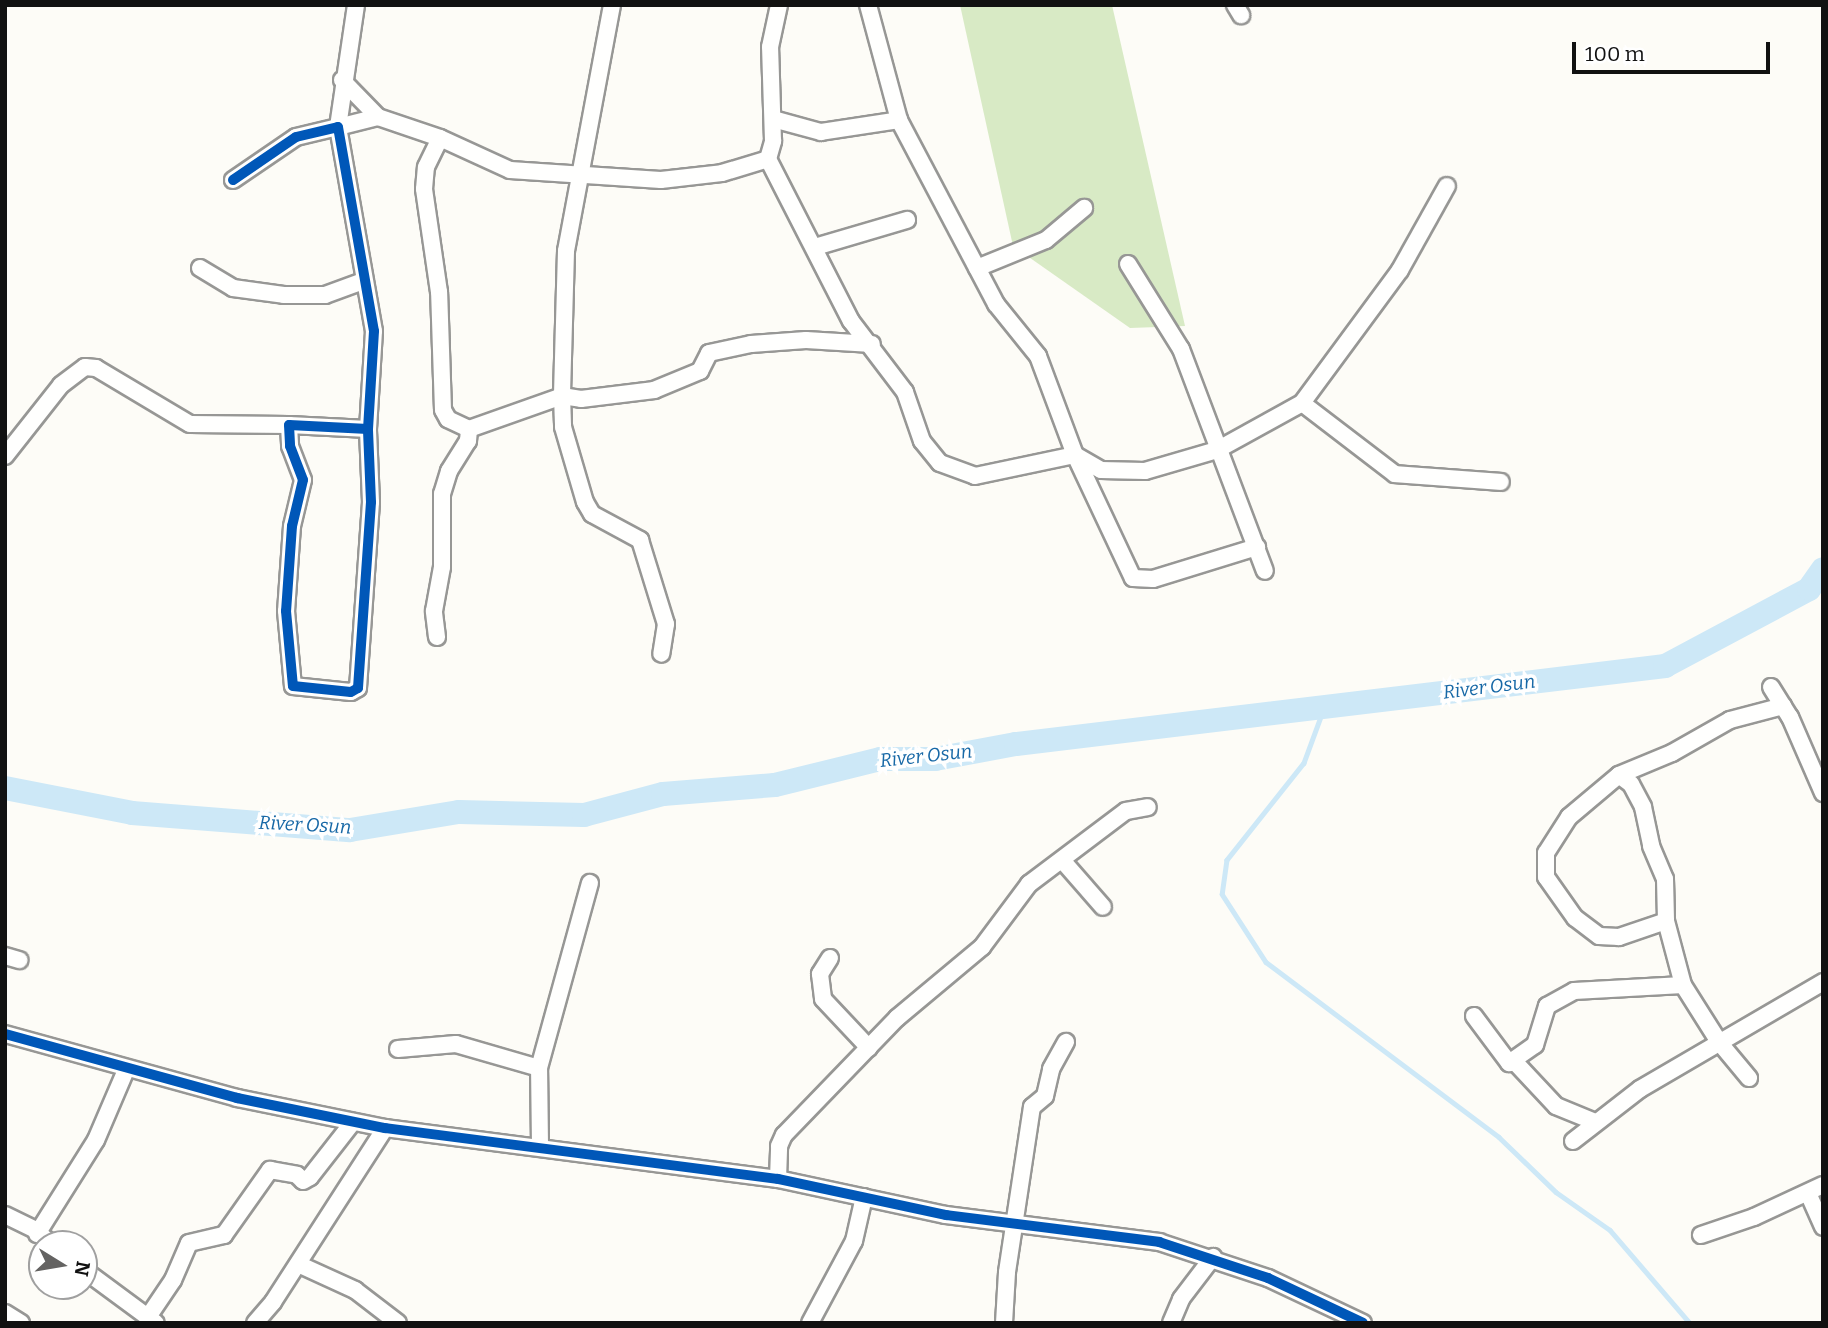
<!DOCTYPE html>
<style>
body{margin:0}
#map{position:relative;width:1828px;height:1328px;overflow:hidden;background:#fdfcf7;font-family:Bitter,serif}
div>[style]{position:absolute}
.forest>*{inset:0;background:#d8eac5}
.stream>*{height:4.5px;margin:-2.25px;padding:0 2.25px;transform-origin:2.25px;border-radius:2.25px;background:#cde8f7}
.river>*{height:24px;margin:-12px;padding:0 12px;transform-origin:12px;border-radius:12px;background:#cde8f7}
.roads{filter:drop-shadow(2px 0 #979795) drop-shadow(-2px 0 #979795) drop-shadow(0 2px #979795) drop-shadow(0 -2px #979795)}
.minor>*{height:16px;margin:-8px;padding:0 8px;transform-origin:8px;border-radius:8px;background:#fffffe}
.cycleway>*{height:10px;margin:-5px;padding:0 5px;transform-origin:5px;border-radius:5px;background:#0057b8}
span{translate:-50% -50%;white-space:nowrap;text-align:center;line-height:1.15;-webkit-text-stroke:7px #fff;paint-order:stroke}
.water-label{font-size:19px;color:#1768a6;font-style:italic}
.frame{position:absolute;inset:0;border:7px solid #111;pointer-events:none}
.north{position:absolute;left:28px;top:1230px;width:70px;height:70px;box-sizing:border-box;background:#fff;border:2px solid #a0a0a0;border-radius:50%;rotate:101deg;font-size:19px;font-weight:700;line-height:28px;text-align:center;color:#111}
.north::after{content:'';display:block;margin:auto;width:24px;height:32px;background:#646362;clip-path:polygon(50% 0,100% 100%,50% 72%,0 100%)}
.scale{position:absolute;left:1572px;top:42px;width:198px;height:32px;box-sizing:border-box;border:4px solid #111;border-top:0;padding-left:9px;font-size:21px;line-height:24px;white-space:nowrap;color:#111;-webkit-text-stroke:5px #fff;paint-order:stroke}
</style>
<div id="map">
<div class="forest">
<div style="clip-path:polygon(960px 5px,1112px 5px,1185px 326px,1130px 328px,1013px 246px)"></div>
</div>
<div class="stream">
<div style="left:1325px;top:706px;width:61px;rotate:110.2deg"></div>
<div style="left:1304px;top:763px;width:124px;rotate:128.4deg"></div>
<div style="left:1227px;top:860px;width:34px;rotate:98deg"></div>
<div style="left:1222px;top:894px;width:81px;rotate:57.1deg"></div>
<div style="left:1266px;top:962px;width:291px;rotate:36.9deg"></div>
<div style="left:1499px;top:1137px;width:79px;rotate:44deg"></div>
<div style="left:1556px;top:1192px;width:66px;rotate:35.1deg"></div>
<div style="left:1610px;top:1230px;width:123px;rotate:49.3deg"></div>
</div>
<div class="river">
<div style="left:5px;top:788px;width:129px;rotate:11.1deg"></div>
<div style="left:132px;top:813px;width:219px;rotate:4.5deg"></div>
<div style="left:350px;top:830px;width:110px;rotate:-9.4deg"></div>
<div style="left:459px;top:812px;width:125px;rotate:1.4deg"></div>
<div style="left:584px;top:815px;width:82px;rotate:-14.9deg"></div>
<div style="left:663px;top:794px;width:112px;rotate:-4.6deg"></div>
<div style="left:775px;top:785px;width:108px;rotate:-13.9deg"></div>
<div style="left:880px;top:759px;width:55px"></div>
<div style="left:935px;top:759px;width:82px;rotate:-10.5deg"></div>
<div style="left:1016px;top:744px;width:654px;rotate:-6.85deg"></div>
<div style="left:1665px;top:666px;width:163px;rotate:-28.1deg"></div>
<div style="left:1809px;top:589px;width:24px;rotate:-55deg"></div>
</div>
<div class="roads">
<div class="minor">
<div style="left:356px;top:5px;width:123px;rotate:98.4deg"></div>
<div style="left:338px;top:127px;width:41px;rotate:-14deg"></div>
<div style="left:378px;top:117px;width:65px;rotate:18.7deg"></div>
<div style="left:440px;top:138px;width:77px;rotate:24.6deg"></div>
<div style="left:510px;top:170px;width:151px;rotate:3.8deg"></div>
<div style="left:661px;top:180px;width:61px;rotate:-6.5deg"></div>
<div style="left:722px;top:173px;width:48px;rotate:-16.9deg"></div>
<div style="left:768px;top:159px;width:19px;rotate:-74deg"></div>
<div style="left:773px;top:141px;width:94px;rotate:-91.8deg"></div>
<div style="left:770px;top:47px;width:43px;rotate:-77.9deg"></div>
<div style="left:612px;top:5px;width:250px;rotate:100.6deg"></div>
<div style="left:566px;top:251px;width:145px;rotate:91.6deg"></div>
<div style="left:562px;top:396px;width:19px;rotate:9deg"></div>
<div style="left:581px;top:399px;width:74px;rotate:-7deg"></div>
<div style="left:654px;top:390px;width:50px;rotate:-22.4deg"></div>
<div style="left:700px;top:371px;width:20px;rotate:-63deg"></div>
<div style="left:709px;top:353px;width:43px;rotate:-12.1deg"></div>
<div style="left:751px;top:344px;width:55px;rotate:-4.2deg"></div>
<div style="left:806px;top:340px;width:66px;rotate:3.5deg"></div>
<div style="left:868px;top:5px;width:119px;rotate:74.9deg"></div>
<div style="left:899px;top:120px;width:208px;rotate:62.2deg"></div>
<div style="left:996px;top:304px;width:67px;rotate:51.1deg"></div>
<div style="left:1038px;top:356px;width:106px;rotate:69.5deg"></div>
<div style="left:1075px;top:455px;width:30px;rotate:30deg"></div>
<div style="left:1101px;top:470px;width:44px;rotate:1.3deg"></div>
<div style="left:1145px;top:471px;width:75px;rotate:-16.3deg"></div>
<div style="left:1217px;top:450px;width:97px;rotate:-28.9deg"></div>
<div style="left:1302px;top:403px;width:165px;rotate:-53.6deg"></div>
<div style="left:1400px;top:270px;width:96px;rotate:-60.8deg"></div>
<div style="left:1235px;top:5px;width:12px;rotate:59deg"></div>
<div style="left:342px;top:80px;width:52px;rotate:45.8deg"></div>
<div style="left:773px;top:119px;width:50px;rotate:15.2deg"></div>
<div style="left:821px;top:132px;width:79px;rotate:-8.7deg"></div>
<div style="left:768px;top:159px;width:182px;rotate:62.9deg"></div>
<div style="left:851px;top:321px;width:89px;rotate:52.7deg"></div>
<div style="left:905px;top:392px;width:52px;rotate:70.9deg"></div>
<div style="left:922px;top:441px;width:28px;rotate:51deg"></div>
<div style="left:940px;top:463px;width:37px;rotate:20deg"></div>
<div style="left:975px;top:476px;width:102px;rotate:-11.9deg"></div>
<div style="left:1075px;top:455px;width:136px;rotate:64.8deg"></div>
<div style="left:1133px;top:578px;width:20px;rotate:3deg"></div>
<div style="left:1153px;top:579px;width:109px;rotate:-17.1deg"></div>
<div style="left:233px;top:180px;width:76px;rotate:-34.3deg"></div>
<div style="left:296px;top:137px;width:43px;rotate:-13.4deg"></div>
<div style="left:338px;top:127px;width:207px;rotate:80deg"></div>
<div style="left:374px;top:331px;width:98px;rotate:93.5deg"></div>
<div style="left:368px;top:429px;width:79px;rotate:-177.1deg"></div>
<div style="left:289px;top:425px;width:21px;rotate:87deg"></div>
<div style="left:290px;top:446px;width:36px;rotate:69deg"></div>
<div style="left:303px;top:480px;width:47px;rotate:103.4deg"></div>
<div style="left:292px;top:526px;width:85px;rotate:94deg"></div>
<div style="left:286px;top:611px;width:75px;rotate:84.7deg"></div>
<div style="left:293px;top:686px;width:58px;rotate:5.9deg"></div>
<div style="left:351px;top:692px;width:8px;rotate:-30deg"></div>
<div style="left:358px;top:688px;width:186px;rotate:-86deg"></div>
<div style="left:371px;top:502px;width:73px;rotate:-92.4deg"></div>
<div style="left:815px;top:247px;width:96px;rotate:-16.4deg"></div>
<div style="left:1128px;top:264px;width:100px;rotate:58.1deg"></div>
<div style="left:1181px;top:349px;width:237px;rotate:69.3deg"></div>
<div style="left:200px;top:268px;width:39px;rotate:31deg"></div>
<div style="left:233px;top:288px;width:51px;rotate:7.8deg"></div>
<div style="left:284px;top:295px;width:41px"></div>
<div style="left:325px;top:295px;width:40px;rotate:-20.2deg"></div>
<div style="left:977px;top:268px;width:74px;rotate:-22.1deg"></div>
<div style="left:1046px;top:240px;width:50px;rotate:-40.1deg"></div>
<div style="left:1302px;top:403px;width:117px;rotate:37.4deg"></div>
<div style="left:1395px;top:474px;width:106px;rotate:4.3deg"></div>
<div style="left:469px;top:429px;width:99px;rotate:-19.5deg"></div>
<div style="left:562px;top:396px;width:31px;rotate:88deg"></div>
<div style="left:563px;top:427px;width:78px;rotate:73.7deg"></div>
<div style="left:585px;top:502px;width:14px;rotate:60deg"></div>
<div style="left:592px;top:514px;width:55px;rotate:28.4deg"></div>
<div style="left:640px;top:540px;width:88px;rotate:72.8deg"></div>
<div style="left:666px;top:624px;width:30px;rotate:99deg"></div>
<div style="left:5px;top:456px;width:90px;rotate:-51.7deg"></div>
<div style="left:61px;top:385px;width:30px;rotate:-37deg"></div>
<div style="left:85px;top:367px;width:11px;rotate:5deg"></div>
<div style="left:96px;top:368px;width:109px;rotate:30.8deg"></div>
<div style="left:190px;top:424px;width:99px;rotate:0.6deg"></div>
<div style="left:437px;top:637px;width:26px;rotate:-97deg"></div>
<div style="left:434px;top:611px;width:45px;rotate:-79.7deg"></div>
<div style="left:442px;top:567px;width:73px;rotate:-90deg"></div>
<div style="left:442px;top:494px;width:24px;rotate:-73deg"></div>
<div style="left:449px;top:471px;width:36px;rotate:-58deg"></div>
<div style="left:468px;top:441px;width:12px;rotate:-85deg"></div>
<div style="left:469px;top:429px;width:23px;rotate:-155deg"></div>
<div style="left:448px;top:419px;width:10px;rotate:-119deg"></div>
<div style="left:443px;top:410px;width:118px;rotate:-91.9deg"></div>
<div style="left:439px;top:292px;width:104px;rotate:-98.3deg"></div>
<div style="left:424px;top:189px;width:22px;rotate:-85deg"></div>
<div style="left:426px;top:167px;width:32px;rotate:-64deg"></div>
<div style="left:1771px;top:687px;width:36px;rotate:58deg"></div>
<div style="left:1790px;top:717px;width:83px;rotate:66.5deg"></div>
<div style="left:1619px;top:775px;width:57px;rotate:-22.5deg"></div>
<div style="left:1672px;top:753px;width:67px;rotate:-29.6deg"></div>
<div style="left:1730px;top:720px;width:55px;rotate:-14.8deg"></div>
<div style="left:1062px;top:860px;width:62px;rotate:48.9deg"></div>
<div style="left:1666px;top:921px;width:50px;rotate:161.2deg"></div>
<div style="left:1619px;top:937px;width:20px;rotate:-177deg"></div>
<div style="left:1599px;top:936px;width:30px;rotate:-143deg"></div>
<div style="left:1575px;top:918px;width:50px;rotate:-125.3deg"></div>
<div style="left:1546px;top:877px;width:24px;rotate:-90deg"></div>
<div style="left:1546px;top:853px;width:43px;rotate:-57.4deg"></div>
<div style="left:1569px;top:817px;width:65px;rotate:-40deg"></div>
<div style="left:1619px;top:775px;width:15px;rotate:37deg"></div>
<div style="left:1631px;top:784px;width:26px;rotate:62deg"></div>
<div style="left:1643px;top:807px;width:40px;rotate:78deg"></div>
<div style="left:1651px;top:846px;width:36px;rotate:67deg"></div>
<div style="left:1665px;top:879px;width:42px;rotate:88.6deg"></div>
<div style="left:1666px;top:921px;width:66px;rotate:75.1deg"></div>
<div style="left:1683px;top:985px;width:67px;rotate:57.7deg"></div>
<div style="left:1719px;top:1042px;width:47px;rotate:50.2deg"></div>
<div style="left:5px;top:956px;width:15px;rotate:16deg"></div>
<div style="left:830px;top:958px;width:19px;rotate:122deg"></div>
<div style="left:820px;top:974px;width:25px;rotate:83deg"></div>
<div style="left:823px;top:999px;width:67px;rotate:46.8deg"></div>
<div style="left:1474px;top:1016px;width:59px;rotate:53.3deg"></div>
<div style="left:1509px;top:1063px;width:32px;rotate:-35deg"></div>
<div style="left:1535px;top:1045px;width:41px;rotate:-72.9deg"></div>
<div style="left:1547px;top:1006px;width:31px;rotate:-29deg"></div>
<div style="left:1574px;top:991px;width:109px;rotate:-3.2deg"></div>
<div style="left:5px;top:1034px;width:241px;rotate:15.4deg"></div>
<div style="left:237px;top:1098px;width:151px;rotate:11.5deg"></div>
<div style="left:385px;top:1128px;width:396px;rotate:7.4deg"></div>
<div style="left:778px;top:1179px;width:172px;rotate:12.1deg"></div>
<div style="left:946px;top:1215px;width:215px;rotate:7.2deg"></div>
<div style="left:1159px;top:1242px;width:115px;rotate:18.3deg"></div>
<div style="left:1268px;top:1278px;width:105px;rotate:25.3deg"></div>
<div style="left:398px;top:1049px;width:58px;rotate:-4.9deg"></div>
<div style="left:456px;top:1044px;width:86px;rotate:16.1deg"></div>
<div style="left:1513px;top:1060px;width:63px;rotate:46.9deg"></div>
<div style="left:1556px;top:1106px;width:42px;rotate:22.3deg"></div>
<div style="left:1573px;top:1141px;width:85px;rotate:-37.8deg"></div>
<div style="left:1640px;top:1089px;width:212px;rotate:-30.3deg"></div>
<div style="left:540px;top:1146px;width:78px;rotate:-90.7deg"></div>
<div style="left:539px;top:1068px;width:192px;rotate:-74.6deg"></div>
<div style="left:778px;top:1179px;width:33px;rotate:-88deg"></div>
<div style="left:779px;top:1146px;width:12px;rotate:-66deg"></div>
<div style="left:784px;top:1135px;width:163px;rotate:-46deg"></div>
<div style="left:897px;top:1018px;width:111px;rotate:-39.9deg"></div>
<div style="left:982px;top:947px;width:79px;rotate:-53.3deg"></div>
<div style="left:1029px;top:884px;width:121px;rotate:-37deg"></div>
<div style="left:1126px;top:811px;width:22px;rotate:-10deg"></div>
<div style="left:1808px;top:1193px;width:37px;rotate:66deg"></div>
<div style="left:5px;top:1215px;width:32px;rotate:26deg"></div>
<div style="left:34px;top:1229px;width:23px;rotate:41deg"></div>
<div style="left:37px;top:1234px;width:111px;rotate:-57.9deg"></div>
<div style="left:96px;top:1140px;width:76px;rotate:-66.8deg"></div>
<div style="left:1701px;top:1235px;width:56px;rotate:-18.8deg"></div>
<div style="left:1754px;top:1217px;width:76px;rotate:-24.9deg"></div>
<div style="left:298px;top:1264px;width:63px;rotate:24.5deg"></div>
<div style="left:355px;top:1290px;width:54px;rotate:37.5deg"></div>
<div style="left:84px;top:1270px;width:89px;rotate:36.4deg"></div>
<div style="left:5px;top:1313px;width:19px;rotate:32deg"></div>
<div style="left:148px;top:1317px;width:45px;rotate:-56deg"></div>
<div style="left:173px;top:1280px;width:40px;rotate:-66.6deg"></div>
<div style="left:189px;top:1243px;width:36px;rotate:-13deg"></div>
<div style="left:224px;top:1235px;width:80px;rotate:-54.7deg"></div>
<div style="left:270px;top:1170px;width:27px;rotate:10deg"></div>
<div style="left:297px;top:1175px;width:8px;rotate:45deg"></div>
<div style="left:303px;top:1181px;width:8px;rotate:-30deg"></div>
<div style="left:310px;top:1177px;width:70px;rotate:-52deg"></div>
<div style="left:255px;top:1323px;width:28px;rotate:-49deg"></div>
<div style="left:273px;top:1302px;width:207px;rotate:-57.2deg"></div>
<div style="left:810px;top:1323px;width:93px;rotate:-61.8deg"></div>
<div style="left:854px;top:1241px;width:45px;rotate:-77.2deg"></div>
<div style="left:1004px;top:1323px;width:51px;rotate:-86.6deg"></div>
<div style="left:1007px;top:1272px;width:167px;rotate:-81.4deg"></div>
<div style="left:1032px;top:1107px;width:17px;rotate:-40deg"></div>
<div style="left:1045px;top:1096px;width:28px;rotate:-77deg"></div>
<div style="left:1051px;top:1069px;width:31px;rotate:-61deg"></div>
<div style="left:1171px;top:1323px;width:26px;rotate:-67deg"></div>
<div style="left:1181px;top:1299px;width:53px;rotate:-52.7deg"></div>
</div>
</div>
<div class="cycleway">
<div style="left:233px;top:180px;width:76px;rotate:-34.3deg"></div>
<div style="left:296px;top:137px;width:43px;rotate:-13.4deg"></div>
<div style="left:338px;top:127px;width:207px;rotate:80deg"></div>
<div style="left:374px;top:331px;width:98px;rotate:93.5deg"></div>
<div style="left:368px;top:429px;width:79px;rotate:-177.1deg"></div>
<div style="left:289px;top:425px;width:21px;rotate:87deg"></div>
<div style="left:290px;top:446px;width:36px;rotate:69deg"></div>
<div style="left:303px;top:480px;width:47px;rotate:103.4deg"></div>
<div style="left:292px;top:526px;width:85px;rotate:94deg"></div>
<div style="left:286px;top:611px;width:75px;rotate:84.7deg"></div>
<div style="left:293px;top:686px;width:58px;rotate:5.9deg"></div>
<div style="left:351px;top:692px;width:8px;rotate:-30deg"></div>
<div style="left:358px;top:688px;width:186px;rotate:-86deg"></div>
<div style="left:371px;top:502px;width:73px;rotate:-92.4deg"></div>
<div style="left:5px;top:1034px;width:241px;rotate:15.4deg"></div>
<div style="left:237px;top:1098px;width:151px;rotate:11.5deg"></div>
<div style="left:385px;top:1128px;width:396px;rotate:7.4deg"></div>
<div style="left:778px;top:1179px;width:172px;rotate:12.1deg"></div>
<div style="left:946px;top:1215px;width:215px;rotate:7.2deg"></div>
<div style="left:1159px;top:1242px;width:115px;rotate:18.3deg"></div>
<div style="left:1268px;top:1278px;width:105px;rotate:25.3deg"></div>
</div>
<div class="water-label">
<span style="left:1489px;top:687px;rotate:-7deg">River Osun</span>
<span style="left:926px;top:756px;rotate:-6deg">River Osun</span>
<span style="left:305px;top:825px;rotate:3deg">River Osun</span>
</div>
<div class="frame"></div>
<div class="north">N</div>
<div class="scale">100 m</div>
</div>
